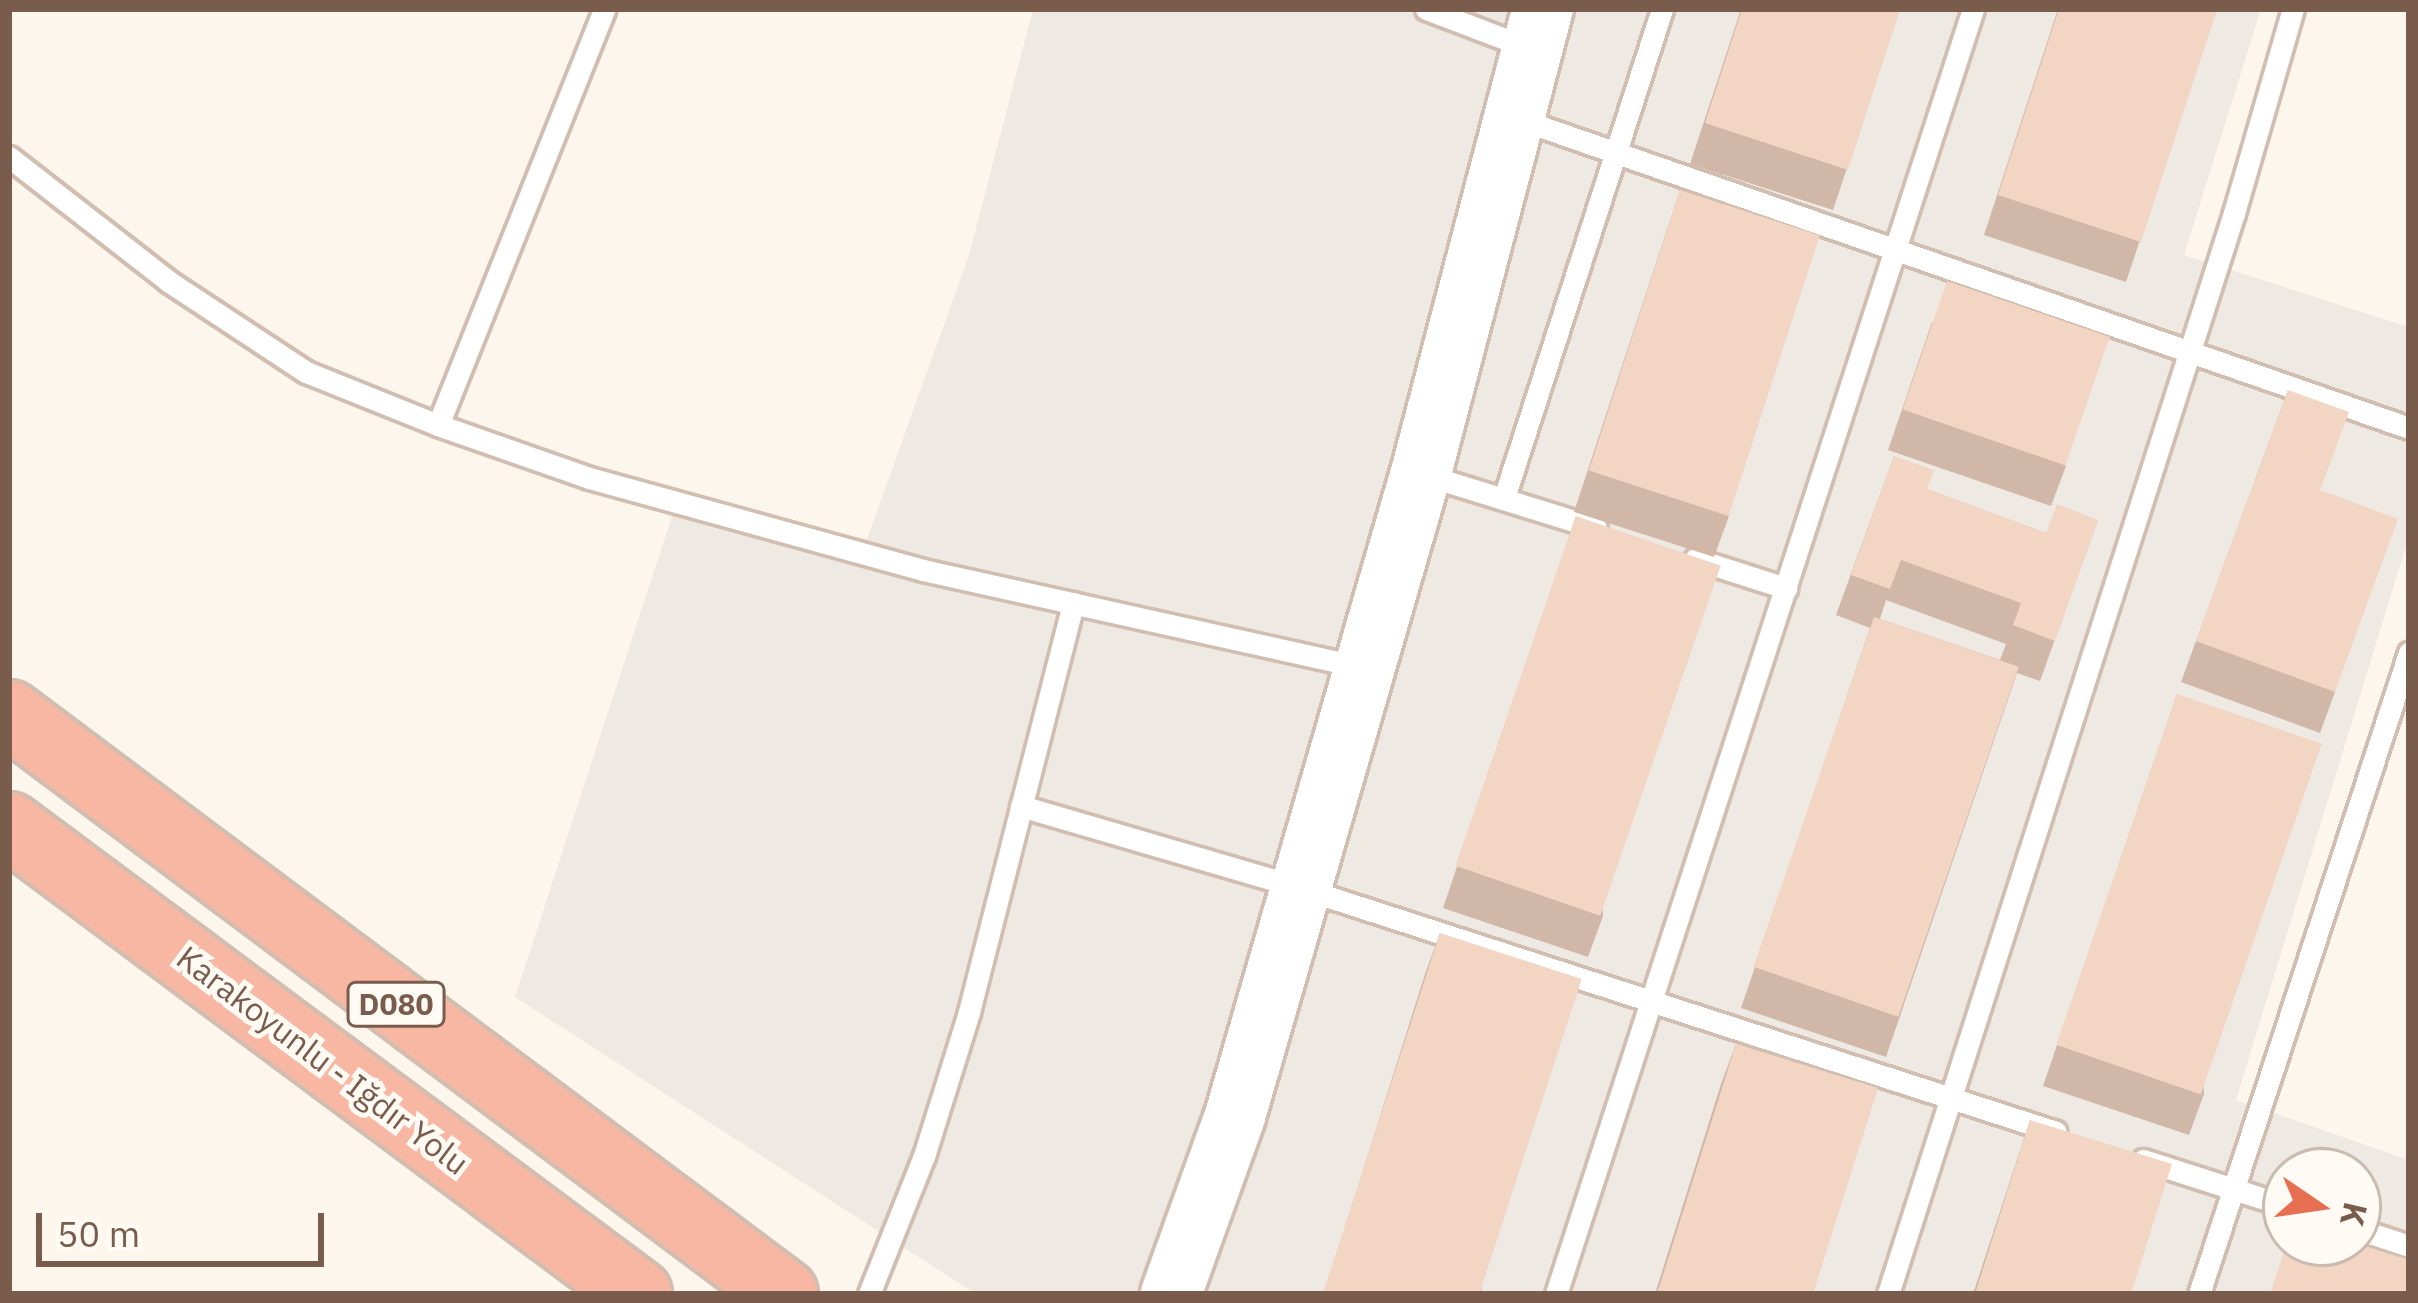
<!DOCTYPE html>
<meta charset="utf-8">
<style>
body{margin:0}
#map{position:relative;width:2418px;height:1303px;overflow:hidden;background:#fdf6ec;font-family:"IBM Plex Sans",sans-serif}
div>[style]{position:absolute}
.industrial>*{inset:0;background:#efe9e4}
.roads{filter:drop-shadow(3px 0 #d1beb0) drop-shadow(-3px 0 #d1beb0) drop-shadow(0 3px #d1beb0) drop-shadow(0 -3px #d1beb0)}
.lane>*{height:21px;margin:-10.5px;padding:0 10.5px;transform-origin:10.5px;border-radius:10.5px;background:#fff}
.secondary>*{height:60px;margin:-30px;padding:0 30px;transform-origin:30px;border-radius:30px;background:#fff}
.highway>*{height:66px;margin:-33px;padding:0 33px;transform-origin:33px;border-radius:33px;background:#f7b7a3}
.wall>*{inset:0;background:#d1b7a8}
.building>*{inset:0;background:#f3d5c3;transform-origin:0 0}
span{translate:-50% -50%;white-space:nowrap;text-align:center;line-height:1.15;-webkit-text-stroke:10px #fffaf3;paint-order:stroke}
.shield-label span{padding:3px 9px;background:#fffaf3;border:3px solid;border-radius:9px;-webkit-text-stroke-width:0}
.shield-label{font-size:30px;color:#7a5c4d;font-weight:700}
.street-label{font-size:33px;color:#7a5c4d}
.frame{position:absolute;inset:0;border:12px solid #7a5c4d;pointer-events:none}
.north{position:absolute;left:2262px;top:1147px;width:120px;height:120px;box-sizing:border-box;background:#fffaf3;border:3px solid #cabbb1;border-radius:50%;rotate:103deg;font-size:33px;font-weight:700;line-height:48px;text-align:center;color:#7a5c4d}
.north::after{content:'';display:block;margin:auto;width:42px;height:54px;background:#e76f51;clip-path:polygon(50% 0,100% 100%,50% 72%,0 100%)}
.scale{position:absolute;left:36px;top:1213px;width:288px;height:54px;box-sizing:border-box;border:6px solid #7a5c4d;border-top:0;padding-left:15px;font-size:36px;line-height:42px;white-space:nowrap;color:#7a5c4d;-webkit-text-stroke:9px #fffaf3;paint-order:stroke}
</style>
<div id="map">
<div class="industrial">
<div style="clip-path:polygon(evenodd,1033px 9px,2261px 9px,2184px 255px,2409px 327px,2409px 536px,2236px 1100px,2409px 1160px,2409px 1294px,976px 1294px,515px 997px,675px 507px,867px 539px,969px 255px,1033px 9px,2286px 1171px,2358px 1171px,2358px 1243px,2286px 1243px,2286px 1171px)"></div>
</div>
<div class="roads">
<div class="lane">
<div style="left:1426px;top:9px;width:107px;rotate:20.8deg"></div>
<div style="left:1516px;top:118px;width:945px;rotate:19.14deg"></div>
<div style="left:9px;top:157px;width:202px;rotate:37.9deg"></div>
<div style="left:168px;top:281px;width:165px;rotate:33.4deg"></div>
<div style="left:306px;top:372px;width:142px;rotate:21.9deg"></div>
<div style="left:438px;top:425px;width:160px;rotate:19.3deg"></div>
<div style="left:589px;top:478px;width:346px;rotate:15.4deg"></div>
<div style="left:923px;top:570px;width:448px;rotate:12.5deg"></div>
<div style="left:438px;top:425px;width:448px;rotate:-68.2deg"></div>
<div style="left:1426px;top:475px;width:178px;rotate:17.3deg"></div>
<div style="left:1504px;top:498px;width:514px;rotate:-72.09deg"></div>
<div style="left:1695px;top:559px;width:96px;rotate:17.7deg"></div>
<div style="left:1021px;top:806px;width:292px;rotate:16.3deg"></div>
<div style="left:1301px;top:888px;width:793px;rotate:17.91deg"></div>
<div style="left:2143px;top:1160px;width:150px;rotate:17.8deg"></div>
<div style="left:2358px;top:1229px;width:54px;rotate:18.4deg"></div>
<div style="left:869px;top:1294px;width:149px;rotate:-68.3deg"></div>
<div style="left:924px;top:1156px;width:151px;rotate:-72.6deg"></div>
<div style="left:969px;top:1012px;width:422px;rotate:-75.7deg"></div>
<div style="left:1556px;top:1294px;width:1351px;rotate:-72.02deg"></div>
<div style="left:1888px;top:1294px;width:1135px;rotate:-72.25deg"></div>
<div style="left:2234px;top:213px;width:212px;rotate:-73.9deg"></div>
<div style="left:2199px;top:1294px;width:675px;rotate:-71.86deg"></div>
</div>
<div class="secondary">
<div style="left:1171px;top:1294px;width:189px;rotate:-70.2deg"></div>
<div style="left:1235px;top:1116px;width:669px;rotate:-73.87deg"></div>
<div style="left:1421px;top:473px;width:480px;rotate:-75.3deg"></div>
</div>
<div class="highway">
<div style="left:9px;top:714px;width:968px;rotate:36.81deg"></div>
<div style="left:9px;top:826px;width:784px;rotate:36.65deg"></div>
</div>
</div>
<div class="wall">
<div style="clip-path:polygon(1741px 9px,1900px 9px,1833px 210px,1690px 164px)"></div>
<div style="clip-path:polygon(2058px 9px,2217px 9px,2126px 282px,1984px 235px)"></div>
<div style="clip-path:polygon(1680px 190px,1729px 516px,1714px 557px,1574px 512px)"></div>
<div style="clip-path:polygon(1932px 322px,2066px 466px,2051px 506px,1888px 450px)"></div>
<div style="clip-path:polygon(2288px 390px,2320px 490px,2335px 692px,2320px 733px,2181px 682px)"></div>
<div style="clip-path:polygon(evenodd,1894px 456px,1927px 489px,2046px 533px,2098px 520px,2040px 681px,2017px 673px,1886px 1057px,1741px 1008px,1870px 628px,1836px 615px,1894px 456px,1886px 600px,2006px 644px,2000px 660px,1880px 619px,1886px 600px)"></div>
<div style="clip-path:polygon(1576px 516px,1603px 916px,1588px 957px,1443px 908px)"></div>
<div style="clip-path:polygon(2177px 694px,2204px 1094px,2189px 1135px,2043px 1086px)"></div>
<div style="clip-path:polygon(1440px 933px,1482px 1294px,1324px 1294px,1425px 974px)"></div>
<div style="clip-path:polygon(1736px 1044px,1813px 1294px,1655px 1294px,1721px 1084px)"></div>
<div style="clip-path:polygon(2030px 1120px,2131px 1294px,1973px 1294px)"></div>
</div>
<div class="building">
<div style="clip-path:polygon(1742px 9px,1900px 9px,1848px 170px,1705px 123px)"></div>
<div style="clip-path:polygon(2059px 9px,2217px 9px,2141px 242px,1998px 195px)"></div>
<div style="left:1680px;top:190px;width:147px;height:295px;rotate:18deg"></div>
<div style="left:1947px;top:281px;width:172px;height:136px;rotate:19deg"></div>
<div style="clip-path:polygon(2288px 390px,2349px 412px,2320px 490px,2398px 519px,2335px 692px,2196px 641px)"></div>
<div style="clip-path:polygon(1894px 456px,1934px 470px,1927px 489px,2046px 533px,2057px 504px,2098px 520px,2055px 641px,2013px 625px,2021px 603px,1901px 560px,1890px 589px,1851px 575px)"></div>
<div style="left:1576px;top:516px;width:153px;height:370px;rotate:19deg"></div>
<div style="left:1874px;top:617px;width:153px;height:370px;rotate:19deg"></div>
<div style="left:2177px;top:694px;width:153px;height:371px;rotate:19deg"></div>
<div style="left:1440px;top:933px;width:149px;height:379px;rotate:18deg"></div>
<div style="clip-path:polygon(1736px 1044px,1878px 1088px,1813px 1294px,1657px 1294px)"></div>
<div style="clip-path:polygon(2030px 1120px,2172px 1164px,2131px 1294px,1975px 1294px)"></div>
<div style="clip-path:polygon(2287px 1243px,2355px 1243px,2409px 1260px,2409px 1294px,2270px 1294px)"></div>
</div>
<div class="shield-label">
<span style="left:396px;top:1004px">D080</span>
</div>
<div class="street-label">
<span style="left:323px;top:1060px;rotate:37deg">Karakoyunlu - Iğdır Yolu</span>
</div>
<div class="frame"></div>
<div class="north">K</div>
<div class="scale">50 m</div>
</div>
